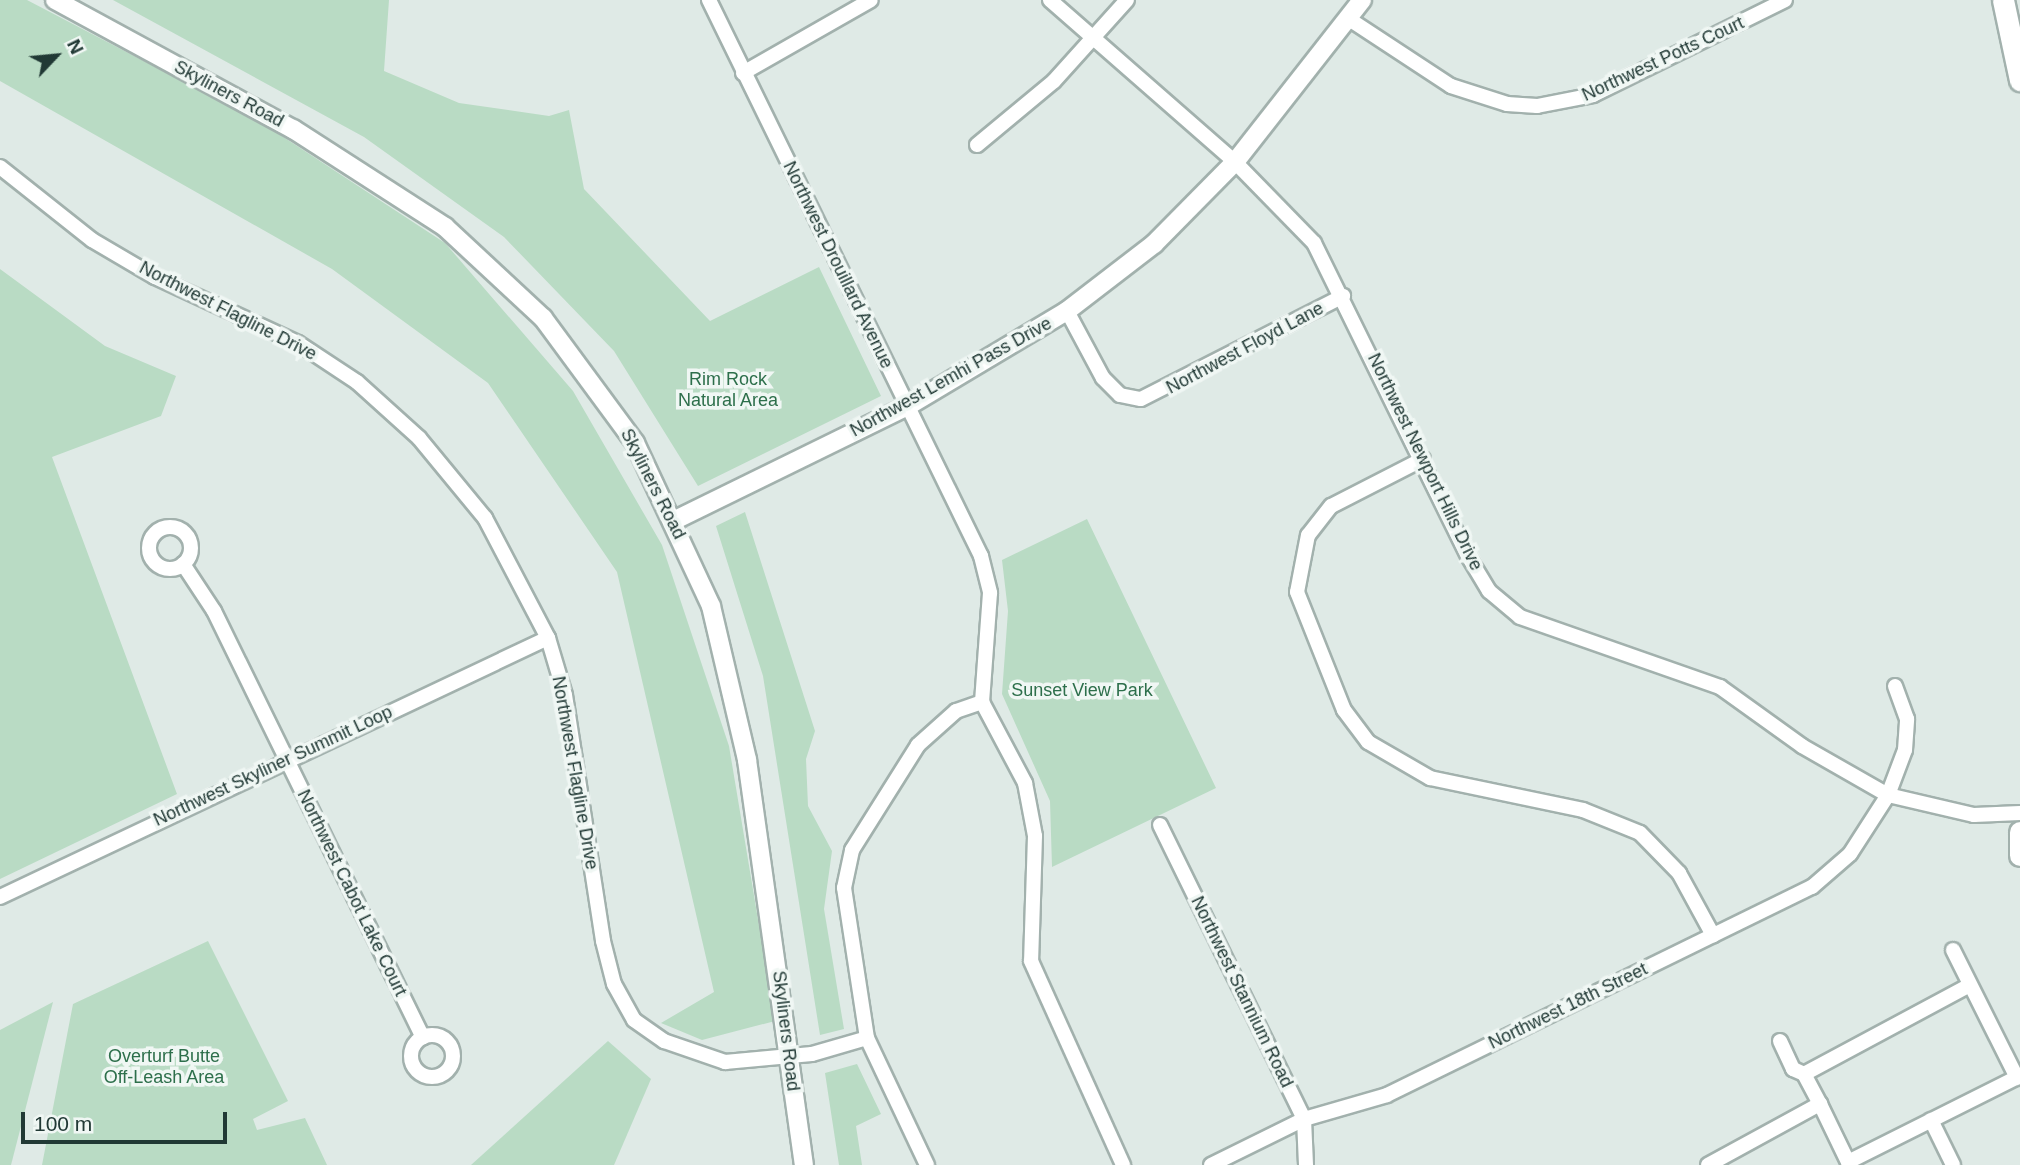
<!DOCTYPE html>
<style>
body{margin:0}
#map{position:relative;width:2020px;height:1165px;overflow:hidden;background:#dfeae6;font-family:Helvetica,sans-serif}
div>[style]{position:absolute}
.green>*{inset:0;background:#b9dbc4}
.roads{filter:drop-shadow(2px 0 #a2b1ad) drop-shadow(-2px 0 #a2b1ad) drop-shadow(0 2px #a2b1ad) drop-shadow(0 -2px #a2b1ad)}
.minor>*{height:14px;margin:-7px;padding:0 7px;transform-origin:7px;border-radius:7px;background:#fff}
.minor>.ring{margin:-7px;padding:0;box-sizing:content-box;background:none;border:14px solid #fff;border-radius:50%}
.tertiary>*{height:18px;margin:-9px;padding:0 9px;transform-origin:9px;border-radius:9px;background:#fff}
.secondary>*{height:21px;margin:-10.5px;padding:0 10.5px;transform-origin:10.5px;border-radius:10.5px;background:#fff}
span{translate:-50% -50%;white-space:nowrap;text-align:center;line-height:1.15;-webkit-text-stroke:7px #f0f7f4;paint-order:stroke}
.street-label{font-size:18px;color:#213935}
.park-label{font-size:18px;color:#2d6f4b}
.north{position:absolute;left:21px;top:21px;width:70px;height:70px;-webkit-text-stroke:5px #f0f7f4;paint-order:stroke;rotate:64deg;font-size:19px;font-weight:700;line-height:28px;text-align:center;color:#213935}
.north::after{content:'';display:block;margin:auto;width:24px;height:32px;background:#213935;clip-path:polygon(50% 0,100% 100%,50% 72%,0 100%)}
.scale{position:absolute;left:21px;top:1112px;width:206px;height:32px;box-sizing:border-box;border:4px solid #213935;border-top:0;padding-left:9px;font-size:21px;line-height:24px;white-space:nowrap;color:#213935;-webkit-text-stroke:5px #f0f7f4;paint-order:stroke}
</style>
<div id="map">
<div class="green">
<div style="clip-path:polygon(0 0,27px 0,262px 123px,445px 243px,573px 391px,662px 545px,729px 746px,775px 1021px,702px 1040px,661px 1023px,714px 992px,617px 572px,488px 383px,332px 269px,0 81px)"></div>
<div style="clip-path:polygon(113px 0,389px 0,384px 71px,459px 103px,549px 116px,569px 110px,584px 189px,710px 321px,819px 267px,881px 396px,698px 486px,614px 351px,504px 237px,364px 137px)"></div>
<div style="clip-path:polygon(0 269px,105px 346px,176px 376px,161px 416px,52px 457px,177px 794px,0 879px)"></div>
<div style="clip-path:polygon(745px 512px,815px 731px,806px 759px,808px 806px,832px 851px,824px 909px,844px 1029px,820px 1035px,763px 676px,716px 526px)"></div>
<div style="clip-path:polygon(1087px 519px,1216px 788px,1052px 867px,1050px 801px,1002px 694px,1008px 611px,1002px 560px)"></div>
<div style="clip-path:polygon(208px 941px,288px 1101px,253px 1119px,257px 1130px,305px 1118px,327px 1165px,42px 1165px,73px 1004px)"></div>
<div style="clip-path:polygon(53px 1002px,11px 1165px,0 1165px,0 1030px)"></div>
<div style="clip-path:polygon(608px 1041px,651px 1079px,614px 1165px,471px 1165px)"></div>
<div style="clip-path:polygon(857px 1064px,881px 1114px,856px 1126px,862px 1165px,839px 1165px,825px 1073px)"></div>
</div>
<div class="roads">
<div class="minor">
<div style="left:709px;top:0;width:619px;rotate:63.93deg"></div>
<div style="left:981px;top:556px;width:38px;rotate:76deg"></div>
<div style="left:990px;top:593px;width:109px;rotate:94.2deg"></div>
<div style="left:982px;top:702px;width:92px;rotate:62deg"></div>
<div style="left:1025px;top:783px;width:54px;rotate:79.3deg"></div>
<div style="left:1035px;top:836px;width:125px;rotate:91.8deg"></div>
<div style="left:1031px;top:961px;width:224px;rotate:65.7deg"></div>
<div style="left:1050px;top:0;width:246px;rotate:41.2deg"></div>
<div style="left:1235px;top:162px;width:113px;rotate:45.7deg"></div>
<div style="left:1314px;top:243px;width:349px;rotate:63.8deg"></div>
<div style="left:1468px;top:556px;width:41px;rotate:59deg"></div>
<div style="left:1489px;top:591px;width:40px;rotate:40deg"></div>
<div style="left:1520px;top:617px;width:212px;rotate:19.3deg"></div>
<div style="left:1720px;top:687px;width:101px;rotate:35.7deg"></div>
<div style="left:1802px;top:746px;width:99px;rotate:29.7deg"></div>
<div style="left:1888px;top:795px;width:88px;rotate:13.1deg"></div>
<div style="left:1974px;top:815px;width:46px;rotate:-2.5deg"></div>
<div style="left:1349px;top:19px;width:122px;rotate:33.3deg"></div>
<div style="left:1451px;top:86px;width:59px;rotate:17.8deg"></div>
<div style="left:1507px;top:104px;width:30px;rotate:4deg"></div>
<div style="left:1537px;top:106px;width:57px;rotate:-11.1deg"></div>
<div style="left:1593px;top:95px;width:214px;rotate:-26.3deg"></div>
<div style="left:743px;top:73px;width:147px;rotate:-29.7deg"></div>
<div style="left:977px;top:145px;width:100px;rotate:-39.7deg"></div>
<div style="left:1054px;top:81px;width:109px;rotate:-48deg"></div>
<div style="left:0;top:167px;width:117px;rotate:38.4deg"></div>
<div style="left:92px;top:240px;width:73px;rotate:30.4deg"></div>
<div style="left:155px;top:277px;width:157px;rotate:24.8deg"></div>
<div style="left:298px;top:343px;width:71px;rotate:33.5deg"></div>
<div style="left:357px;top:382px;width:84px;rotate:42.1deg"></div>
<div style="left:419px;top:438px;width:104px;rotate:50.5deg"></div>
<div style="left:485px;top:518px;width:136px;rotate:62.3deg"></div>
<div style="left:548px;top:638px;width:59px;rotate:73.4deg"></div>
<div style="left:565px;top:695px;width:249px;rotate:81.2deg"></div>
<div style="left:603px;top:941px;width:44px;rotate:75.7deg"></div>
<div style="left:614px;top:984px;width:41px;rotate:60.9deg"></div>
<div style="left:634px;top:1020px;width:37px;rotate:35deg"></div>
<div style="left:664px;top:1041px;width:65px;rotate:19deg"></div>
<div style="left:725px;top:1062px;width:87px;rotate:-5.3deg"></div>
<div style="left:812px;top:1054px;width:57px;rotate:-16.2deg"></div>
<div style="left:1067px;top:311px;width:76px;rotate:61.8deg"></div>
<div style="left:1103px;top:378px;width:24px;rotate:45deg"></div>
<div style="left:1120px;top:395px;width:21px;rotate:11deg"></div>
<div style="left:1141px;top:399px;width:227px;rotate:-27deg"></div>
<div style="left:1423px;top:459px;width:103px;rotate:152.9deg"></div>
<div style="left:1331px;top:506px;width:37px;rotate:128deg"></div>
<div style="left:1308px;top:535px;width:58px;rotate:100.9deg"></div>
<div style="left:1297px;top:592px;width:127px;rotate:68.3deg"></div>
<div style="left:1344px;top:710px;width:40px;rotate:53deg"></div>
<div style="left:1368px;top:742px;width:72px;rotate:30.1deg"></div>
<div style="left:1430px;top:778px;width:156px;rotate:11.8deg"></div>
<div style="left:1583px;top:810px;width:61px;rotate:22deg"></div>
<div style="left:1640px;top:833px;width:56px;rotate:45.7deg"></div>
<div style="left:1679px;top:873px;width:71px;rotate:61.3deg"></div>
<div class="ring" style="left:149px;top:527px;width:28px;height:28px"></div>
<div style="left:183px;top:564px;width:56px;rotate:56.6deg"></div>
<div style="left:214px;top:611px;width:475px;rotate:63.9deg"></div>
<div style="left:1160px;top:825px;width:327px;rotate:63.9deg"></div>
<div style="left:1304px;top:1119px;width:46px;rotate:87.5deg"></div>
<div style="left:0;top:897px;width:606px;rotate:-25.3deg"></div>
<div style="left:1953px;top:950px;width:143px;rotate:63.4deg"></div>
<div class="ring" style="left:411px;top:1035px;width:28px;height:28px"></div>
<div style="left:1780px;top:1041px;width:31px;rotate:65deg"></div>
<div style="left:1793px;top:1069px;width:12px;rotate:24deg"></div>
<div style="left:1820px;top:1104px;width:34px;rotate:-118deg"></div>
<div style="left:1804px;top:1074px;width:188px;rotate:-28.2deg"></div>
<div style="left:1931px;top:1120px;width:50px;rotate:63.9deg"></div>
<div style="left:927px;top:1165px;width:140px;rotate:-115.3deg"></div>
<div style="left:867px;top:1038px;width:152px;rotate:-98.7deg"></div>
<div style="left:844px;top:888px;width:39px;rotate:-78deg"></div>
<div style="left:852px;top:850px;width:124px;rotate:-57.8deg"></div>
<div style="left:918px;top:745px;width:51px;rotate:-41.8deg"></div>
<div style="left:956px;top:711px;width:28px;rotate:-19deg"></div>
<div style="left:1211px;top:1165px;width:104px;rotate:-26.3deg"></div>
<div style="left:1304px;top:1119px;width:86px;rotate:-16.1deg"></div>
<div style="left:1387px;top:1095px;width:473px;rotate:-26.1deg"></div>
<div style="left:1812px;top:887px;width:50px;rotate:-41deg"></div>
<div style="left:1850px;top:854px;width:70px;rotate:-57.2deg"></div>
<div style="left:1888px;top:795px;width:48px;rotate:-69.3deg"></div>
<div style="left:1905px;top:750px;width:31px;rotate:-86deg"></div>
<div style="left:1907px;top:719px;width:35px;rotate:-110deg"></div>
<div style="left:1708px;top:1165px;width:128px;rotate:-28.6deg"></div>
<div style="left:1820px;top:1104px;width:64px;rotate:64.2deg"></div>
<div style="left:1848px;top:1162px;width:192px;rotate:-26.6deg"></div>
</div>
<div class="tertiary">
<div style="left:55px;top:0;width:271px;rotate:28.5deg"></div>
<div style="left:293px;top:129px;width:181px;rotate:32.8deg"></div>
<div style="left:445px;top:227px;width:134px;rotate:42.9deg"></div>
<div style="left:543px;top:318px;width:155px;rotate:53.6deg"></div>
<div style="left:635px;top:443px;width:180px;rotate:65deg"></div>
<div style="left:711px;top:606px;width:158px;rotate:76.8deg"></div>
<div style="left:747px;top:760px;width:409px;rotate:82deg"></div>
<div style="left:673px;top:521px;width:262px;rotate:-26.1deg"></div>
<div style="left:908px;top:406px;width:185px;rotate:-30.9deg"></div>
<div style="left:1067px;top:311px;width:110px;rotate:-37.6deg"></div>
<div style="left:1154px;top:244px;width:115px;rotate:-45.4deg"></div>
<div style="left:1235px;top:162px;width:206px;rotate:-51.9deg"></div>
</div>
<div class="secondary">
<div style="left:2003px;top:0;width:82px;rotate:78deg"></div>
<div style="left:2020px;top:832px;width:23px;rotate:90deg"></div>
</div>
</div>
<div class="street-label">
<span style="left:1663px;top:59px;rotate:-25deg">Northwest Potts Court</span>
<span style="left:229px;top:94px;rotate:28deg">Skyliners Road</span>
<span style="left:838px;top:265px;rotate:64deg">Northwest Drouillard Avenue</span>
<span style="left:228px;top:311px;rotate:27deg">Northwest Flagline Drive</span>
<span style="left:1245px;top:348px;rotate:-28deg">Northwest Floyd Lane</span>
<span style="left:951px;top:377px;rotate:-29deg">Northwest Lemhi Pass Drive</span>
<span style="left:1425px;top:462px;rotate:64deg">Northwest Newport Hills Drive</span>
<span style="left:653px;top:484px;rotate:63deg">Skyliners Road</span>
<span style="left:273px;top:766px;rotate:-25deg">Northwest Skyliner Summit Loop</span>
<span style="left:575px;top:773px;rotate:80deg">Northwest Flagline Drive</span>
<span style="left:352px;top:893px;rotate:64deg">Northwest Cabot Lake Court</span>
<span style="left:1242px;top:992px;rotate:64deg">Northwest Stannium Road</span>
<span style="left:1568px;top:1006px;rotate:-26deg">Northwest 18th Street</span>
<span style="left:786px;top:1031px;rotate:83deg">Skyliners Road</span>
</div>
<div class="park-label">
<span style="left:728px;top:390px">Rim Rock<br>Natural Area</span>
<span style="left:1082px;top:690px">Sunset View Park</span>
<span style="left:164px;top:1067px">Overturf Butte<br>Off-Leash Area</span>
</div>
<div class="north">N</div>
<div class="scale">100 m</div>
</div>
